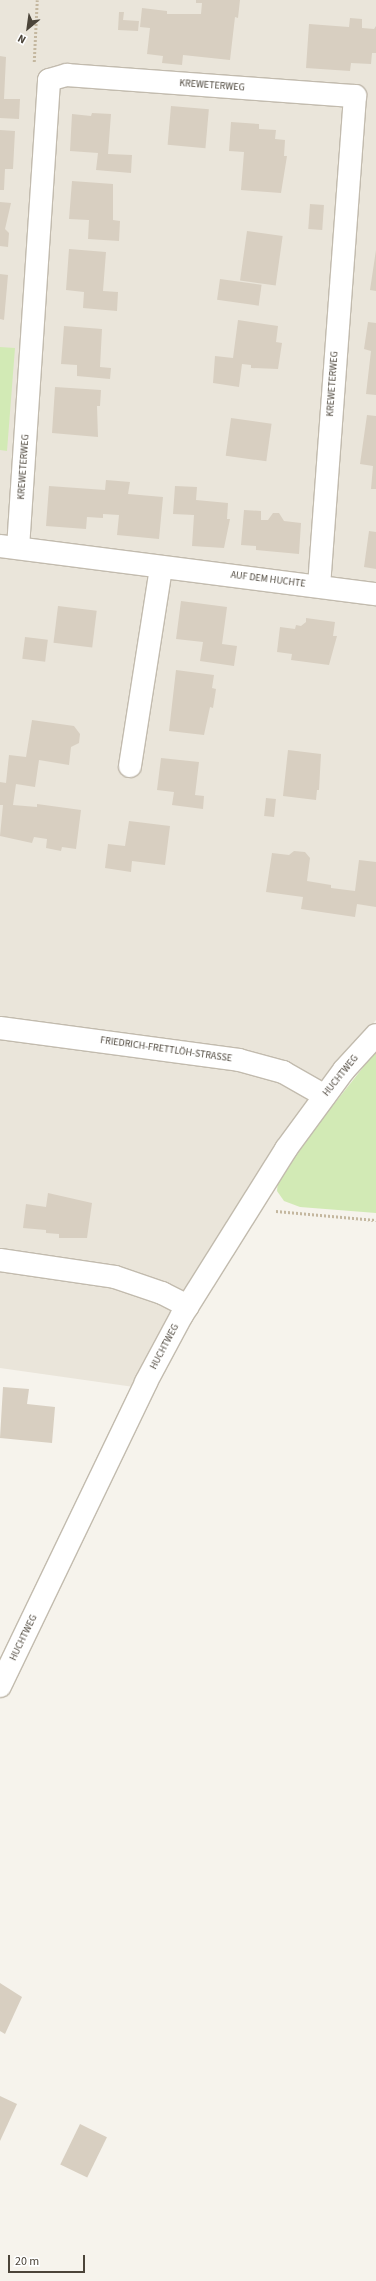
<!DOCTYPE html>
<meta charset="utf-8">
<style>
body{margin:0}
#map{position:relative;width:376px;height:2281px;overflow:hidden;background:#f6f3ec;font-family:"Source Sans 3",sans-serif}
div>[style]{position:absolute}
.residential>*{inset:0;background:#eae5da}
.green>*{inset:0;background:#d2eab5}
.building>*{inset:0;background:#d8cfc1;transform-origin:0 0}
.path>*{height:2.5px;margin-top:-1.25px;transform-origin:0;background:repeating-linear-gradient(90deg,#c4b79f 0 2px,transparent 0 4px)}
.roads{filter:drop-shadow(1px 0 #c2bbae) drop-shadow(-1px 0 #c2bbae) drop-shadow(0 1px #c2bbae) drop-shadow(0 -1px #c2bbae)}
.street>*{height:22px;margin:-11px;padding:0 11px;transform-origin:11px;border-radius:11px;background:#fff}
span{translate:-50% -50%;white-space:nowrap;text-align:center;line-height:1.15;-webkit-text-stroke:4px #fff;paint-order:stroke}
.street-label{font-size:10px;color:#4b4439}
.north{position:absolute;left:8px;top:8px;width:40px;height:40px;-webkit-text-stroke:3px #fff;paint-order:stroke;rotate:209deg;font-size:11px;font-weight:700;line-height:16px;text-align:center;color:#4b4439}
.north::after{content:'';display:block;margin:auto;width:14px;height:18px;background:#4b4439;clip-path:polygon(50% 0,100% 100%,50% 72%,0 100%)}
.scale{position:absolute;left:8px;top:2255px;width:77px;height:18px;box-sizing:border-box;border:2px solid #4b4439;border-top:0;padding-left:5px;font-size:12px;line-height:14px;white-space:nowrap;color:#4b4439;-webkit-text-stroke:3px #fff;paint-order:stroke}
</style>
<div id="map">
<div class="residential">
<div style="clip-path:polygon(0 0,376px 0,376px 1020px,337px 1067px,134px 1387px,0 1368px)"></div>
</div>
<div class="green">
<div style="clip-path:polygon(0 347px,15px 348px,7px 451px,0 450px)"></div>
<div style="clip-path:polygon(376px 1051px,376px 1213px,300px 1207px,284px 1201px,277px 1191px,278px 1181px,285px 1166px)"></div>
</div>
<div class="building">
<div style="clip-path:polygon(196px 0,240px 0,238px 18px,235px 17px,230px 60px,183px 55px,182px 65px,162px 63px,163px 56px,147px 54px,150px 28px,140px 27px,142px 8px,167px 11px,167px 14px,201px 14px,202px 3px,196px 3px)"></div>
<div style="clip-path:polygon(119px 12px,124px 12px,123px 20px,139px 21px,138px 31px,118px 30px)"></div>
<div style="clip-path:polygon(350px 18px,362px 19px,362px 28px,374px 29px,376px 26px,376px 53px,372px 53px,371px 64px,351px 63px,350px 71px,306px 68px,309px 24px,349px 27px)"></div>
<div style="clip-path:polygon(0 56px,6px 57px,4px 99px,20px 99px,19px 119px,0 118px)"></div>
<div style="left:171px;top:106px;width:38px;height:39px;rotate:5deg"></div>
<div style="clip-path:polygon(92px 113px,111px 114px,108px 154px,132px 155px,131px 173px,96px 170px,98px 153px,70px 151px,72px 114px,91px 116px)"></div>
<div style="clip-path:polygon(231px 122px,259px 124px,259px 129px,276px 130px,275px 139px,285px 140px,284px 156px,287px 156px,281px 193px,241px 190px,244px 152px,229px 151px)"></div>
<div style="clip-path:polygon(0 130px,15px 131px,13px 169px,5px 169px,4px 190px,0 190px)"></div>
<div style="clip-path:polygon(72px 181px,113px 184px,113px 220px,120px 221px,119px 241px,88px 239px,89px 220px,69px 219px)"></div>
<div style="clip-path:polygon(0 202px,11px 203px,5px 229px,9px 233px,8px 247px,0 246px)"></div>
<div style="left:310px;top:204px;width:14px;height:25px;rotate:4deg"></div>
<div style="left:247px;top:231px;width:36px;height:50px;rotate:8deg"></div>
<div style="clip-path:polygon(69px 249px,106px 252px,103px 291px,118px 292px,117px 311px,83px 308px,84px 292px,66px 290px)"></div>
<div style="clip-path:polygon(376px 250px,376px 291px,370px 290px)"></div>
<div style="clip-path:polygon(0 274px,8px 275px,4px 320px,0 319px)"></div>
<div style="left:220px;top:279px;width:42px;height:21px;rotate:8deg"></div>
<div style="clip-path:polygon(238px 320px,278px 326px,276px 342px,282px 343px,278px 369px,251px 368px,251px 365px,242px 364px,239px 387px,213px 383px,215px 356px,233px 358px)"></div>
<div style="clip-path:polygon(368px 322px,376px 323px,376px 395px,366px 394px,371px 351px,364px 349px)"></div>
<div style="clip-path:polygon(64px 326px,102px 329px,100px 367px,111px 368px,110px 379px,77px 376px,77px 365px,61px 364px)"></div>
<div style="clip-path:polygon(55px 387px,101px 390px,100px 406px,97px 406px,98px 437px,52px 433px)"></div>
<div style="clip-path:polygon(367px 415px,376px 416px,376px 489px,371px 489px,373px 466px,360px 464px)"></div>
<div style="left:231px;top:418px;width:41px;height:38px;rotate:8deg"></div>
<div style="clip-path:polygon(106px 480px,130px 482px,128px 494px,163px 497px,159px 539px,117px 535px,119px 515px,103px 514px,103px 518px,87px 517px,86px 529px,46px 526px,49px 486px,105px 490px)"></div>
<div style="clip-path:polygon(175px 486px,197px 487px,196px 500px,228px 503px,227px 519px,230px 519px,224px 548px,192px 546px,194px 515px,173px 514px)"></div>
<div style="clip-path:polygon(244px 510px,261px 511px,261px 520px,268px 520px,273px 513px,279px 513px,284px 521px,301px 523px,299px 554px,256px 550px,256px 546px,241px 545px)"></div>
<div style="clip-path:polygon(369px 531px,376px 532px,376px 569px,364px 567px)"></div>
<div style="clip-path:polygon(181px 601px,227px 607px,222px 644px,237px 646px,234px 666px,200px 661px,203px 642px,176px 639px)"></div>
<div style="left:58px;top:606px;width:39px;height:37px;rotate:7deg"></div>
<div style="clip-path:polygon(306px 618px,335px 622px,333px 636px,337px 636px,329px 665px,291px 660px,292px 654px,277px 652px,280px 627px,295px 629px,296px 625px,301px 626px,306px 622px)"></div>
<div style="left:25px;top:637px;width:23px;height:22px;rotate:7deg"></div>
<div style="clip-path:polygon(176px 670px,214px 675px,212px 688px,216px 689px,213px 708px,210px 707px,204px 735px,169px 731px)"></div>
<div style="clip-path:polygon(32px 720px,74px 726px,80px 734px,79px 743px,71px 747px,69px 765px,39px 760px,35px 787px,16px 784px,13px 805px,37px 807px,37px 804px,81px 810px,76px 849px,62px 847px,61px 851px,46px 848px,47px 839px,34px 837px,32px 843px,0 836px,3px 805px,0 805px,0 782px,6px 783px,9px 755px,26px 757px)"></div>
<div style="clip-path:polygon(288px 750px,321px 754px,319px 790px,317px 790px,316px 800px,283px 796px)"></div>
<div style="clip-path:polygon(161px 758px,199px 762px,195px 795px,204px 796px,203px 809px,172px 805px,174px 792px,157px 790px)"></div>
<div style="left:266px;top:798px;width:10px;height:18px;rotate:6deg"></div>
<div style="clip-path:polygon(129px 821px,170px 826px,165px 865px,132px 861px,131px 872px,105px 868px,108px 844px,125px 846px)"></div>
<div style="clip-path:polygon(294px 851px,305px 852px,310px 858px,307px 881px,331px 885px,331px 888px,355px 891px,359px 860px,376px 862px,376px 907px,357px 904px,355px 917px,301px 909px,303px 897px,266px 892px,272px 853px,289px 855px)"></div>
<div style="clip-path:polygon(48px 1193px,92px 1203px,87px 1238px,59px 1238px,59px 1234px,46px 1233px,46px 1230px,23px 1228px,26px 1204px,46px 1207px)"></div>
<div style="clip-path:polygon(3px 1387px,29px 1389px,27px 1404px,55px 1407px,52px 1443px,0 1438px)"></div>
<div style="clip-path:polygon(0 1983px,22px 1997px,5px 2034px,0 2031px)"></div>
<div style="clip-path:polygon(0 2096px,17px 2104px,0 2141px)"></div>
<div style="left:80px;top:2124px;width:30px;height:45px;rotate:26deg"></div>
</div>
<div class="path">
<div style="left:34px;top:62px;width:62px;rotate:-87.2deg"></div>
<div style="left:276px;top:1211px;width:100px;rotate:5.1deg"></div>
</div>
<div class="roads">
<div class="street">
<div style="left:0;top:546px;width:379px;rotate:7.3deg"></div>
<div style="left:18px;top:548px;width:469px;rotate:-86.2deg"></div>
<div style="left:49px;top:80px;width:19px;rotate:-16deg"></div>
<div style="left:67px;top:75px;width:289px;rotate:4.2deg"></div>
<div style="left:355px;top:96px;width:490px;rotate:94.2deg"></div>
<div style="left:130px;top:766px;width:201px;rotate:-81.1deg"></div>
<div style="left:0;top:1028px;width:241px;rotate:7.6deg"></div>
<div style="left:239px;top:1060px;width:46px;rotate:15.3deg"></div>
<div style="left:283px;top:1072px;width:48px;rotate:29.7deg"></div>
<div style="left:0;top:1260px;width:116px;rotate:8.4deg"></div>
<div style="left:115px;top:1277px;width:50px;rotate:18.8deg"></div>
<div style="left:162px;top:1293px;width:29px;rotate:27deg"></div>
<div style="left:0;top:1686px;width:337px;rotate:-64.3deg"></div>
<div style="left:146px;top:1382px;width:76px;rotate:-61.8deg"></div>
<div style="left:182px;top:1315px;width:196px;rotate:-57.9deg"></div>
<div style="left:286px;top:1149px;width:98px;rotate:-53.7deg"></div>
<div style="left:344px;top:1070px;width:47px;rotate:-47.6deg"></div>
</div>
</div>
<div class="street-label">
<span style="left:212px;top:86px;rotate:4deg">KREWETERWEG</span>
<span style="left:333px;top:384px;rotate:-86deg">KREWETERWEG</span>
<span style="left:24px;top:467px;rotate:-86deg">KREWETERWEG</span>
<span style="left:268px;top:580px;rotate:7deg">AUF DEM HUCHTE</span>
<span style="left:166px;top:1050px;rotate:8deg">FRIEDRICH-FRETTLÖH-STRASSE</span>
<span style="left:341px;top:1076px;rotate:-51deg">HUCHTWEG</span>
<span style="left:165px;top:1347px;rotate:-62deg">HUCHTWEG</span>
<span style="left:24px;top:1638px;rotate:-64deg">HUCHTWEG</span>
</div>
<div class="north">N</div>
<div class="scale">20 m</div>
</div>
